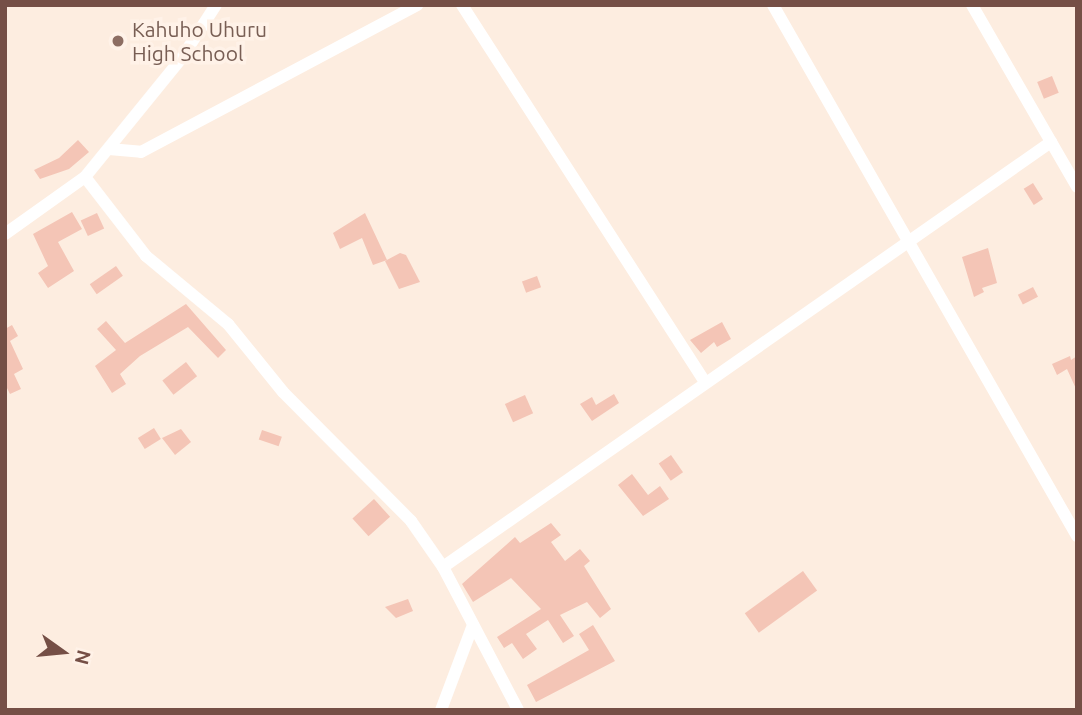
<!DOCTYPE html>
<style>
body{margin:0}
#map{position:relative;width:1082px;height:715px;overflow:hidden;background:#fdede0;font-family:Ubuntu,sans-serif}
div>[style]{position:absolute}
.building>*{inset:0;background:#f4c5b6;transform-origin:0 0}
.minor>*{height:12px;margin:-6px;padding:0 6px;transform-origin:6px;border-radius:6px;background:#fff}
.dots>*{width:19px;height:19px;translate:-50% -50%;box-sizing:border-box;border:4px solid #fff2e8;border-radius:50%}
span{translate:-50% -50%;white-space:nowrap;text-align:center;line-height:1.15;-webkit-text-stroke:7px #fff2e8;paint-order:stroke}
.education-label{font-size:21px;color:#785e54}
.left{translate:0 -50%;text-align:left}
.frame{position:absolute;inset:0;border:7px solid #754f46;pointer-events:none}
.north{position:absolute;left:28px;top:617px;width:70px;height:70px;-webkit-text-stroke:5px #fff2e8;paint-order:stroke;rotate:105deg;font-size:19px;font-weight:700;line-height:28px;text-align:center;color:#754f46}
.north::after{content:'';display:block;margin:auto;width:24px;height:32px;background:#754f46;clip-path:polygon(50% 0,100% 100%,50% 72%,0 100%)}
</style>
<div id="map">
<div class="building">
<div style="left:1052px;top:76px;width:18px;height:16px;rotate:68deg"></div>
<div style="clip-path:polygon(78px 140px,89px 152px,69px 169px,40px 179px,34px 170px,59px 158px)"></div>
<div style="left:1033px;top:183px;width:19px;height:11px;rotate:58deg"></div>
<div style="clip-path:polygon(72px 212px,82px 229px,58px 242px,74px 271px,48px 288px,38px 273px,48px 266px,33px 234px)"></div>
<div style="left:97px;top:213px;width:17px;height:18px;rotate:65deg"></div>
<div style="clip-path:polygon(365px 213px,387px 260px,373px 265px,362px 238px,340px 249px,333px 233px)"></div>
<div style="clip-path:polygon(988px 248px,997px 283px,982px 288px,984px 292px,974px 297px,962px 257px)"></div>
<div style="clip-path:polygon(400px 253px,406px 255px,420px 282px,399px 289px,385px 261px)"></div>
<div style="left:116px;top:266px;width:12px;height:32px;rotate:55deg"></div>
<div style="left:537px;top:276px;width:12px;height:16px;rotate:70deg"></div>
<div style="left:1033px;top:287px;width:11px;height:17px;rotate:63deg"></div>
<div style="clip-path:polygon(186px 304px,226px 350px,218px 358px,188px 327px,140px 356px,120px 374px,126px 384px,112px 393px,95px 366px,116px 350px,97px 329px,106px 321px,125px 343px)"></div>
<div style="clip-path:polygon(722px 322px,731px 339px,717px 347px,714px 342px,701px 353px,690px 340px)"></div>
<div style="clip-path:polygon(12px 325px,18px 336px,10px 341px,23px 369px,14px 374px,21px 389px,10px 394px,5px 384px,5px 329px)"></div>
<div style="clip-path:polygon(1070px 356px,1071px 360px,1077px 356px,1077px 391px,1067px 369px,1057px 375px,1052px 364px)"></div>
<div style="left:186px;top:362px;width:18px;height:30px;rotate:52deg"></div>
<div style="clip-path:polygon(614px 394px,619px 403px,592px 421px,580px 404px,592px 397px,596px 405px)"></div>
<div style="left:525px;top:395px;width:20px;height:22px;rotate:66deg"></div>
<div style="left:154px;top:428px;width:13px;height:19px;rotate:58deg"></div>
<div style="clip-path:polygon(181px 429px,191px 442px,175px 455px,162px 438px)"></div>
<div style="left:262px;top:430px;width:21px;height:10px;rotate:19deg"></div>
<div style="left:671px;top:455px;width:21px;height:15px;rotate:55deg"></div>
<div style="clip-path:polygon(632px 474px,648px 495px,660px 486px,669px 499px,643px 516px,618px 485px)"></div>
<div style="left:374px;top:499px;width:24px;height:29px;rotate:48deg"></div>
<div style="clip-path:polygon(551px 523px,561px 535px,551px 542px,565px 561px,580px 549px,590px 561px,584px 566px,611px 609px,600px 618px,587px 602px,560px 615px,574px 636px,563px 643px,548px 620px,526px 634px,537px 649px,523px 659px,512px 643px,504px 648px,497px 637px,541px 609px,511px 578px,473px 602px,462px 584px,515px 537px,520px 543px)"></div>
<div style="left:803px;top:571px;width:24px;height:72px;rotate:54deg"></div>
<div style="clip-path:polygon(408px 599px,413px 611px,396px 618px,385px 607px)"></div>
<div style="clip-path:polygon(593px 625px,615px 661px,536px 702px,527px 685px,589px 650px,579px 634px)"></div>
</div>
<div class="minor">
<div style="left:462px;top:5px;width:447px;rotate:57.2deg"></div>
<div style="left:773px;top:5px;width:612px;rotate:60.21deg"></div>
<div style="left:972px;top:5px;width:210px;rotate:60deg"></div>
<div style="left:109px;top:149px;width:32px;rotate:5deg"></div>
<div style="left:141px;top:152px;width:313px;rotate:-28deg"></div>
<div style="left:85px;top:177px;width:100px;rotate:52.3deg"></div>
<div style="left:146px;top:256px;width:107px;rotate:39.7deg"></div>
<div style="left:228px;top:324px;width:87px;rotate:51deg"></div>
<div style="left:283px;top:392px;width:182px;rotate:45.2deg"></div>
<div style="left:411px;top:521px;width:56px;rotate:55.2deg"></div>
<div style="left:443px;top:567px;width:161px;rotate:62.3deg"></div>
<div style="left:5px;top:234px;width:98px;rotate:-35.5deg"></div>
<div style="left:85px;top:177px;width:152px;rotate:-50.9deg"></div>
<div style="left:181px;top:59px;width:64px;rotate:-57.1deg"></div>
<div style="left:443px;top:567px;width:742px;rotate:-34.95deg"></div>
<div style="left:441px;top:710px;width:91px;rotate:-69.4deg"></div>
</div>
<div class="dots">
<div style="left:118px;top:41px;background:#8d6e63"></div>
</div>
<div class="education-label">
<span class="left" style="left:132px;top:41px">Kahuho Uhuru<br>High School</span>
</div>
<div class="frame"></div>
<div class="north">N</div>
</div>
